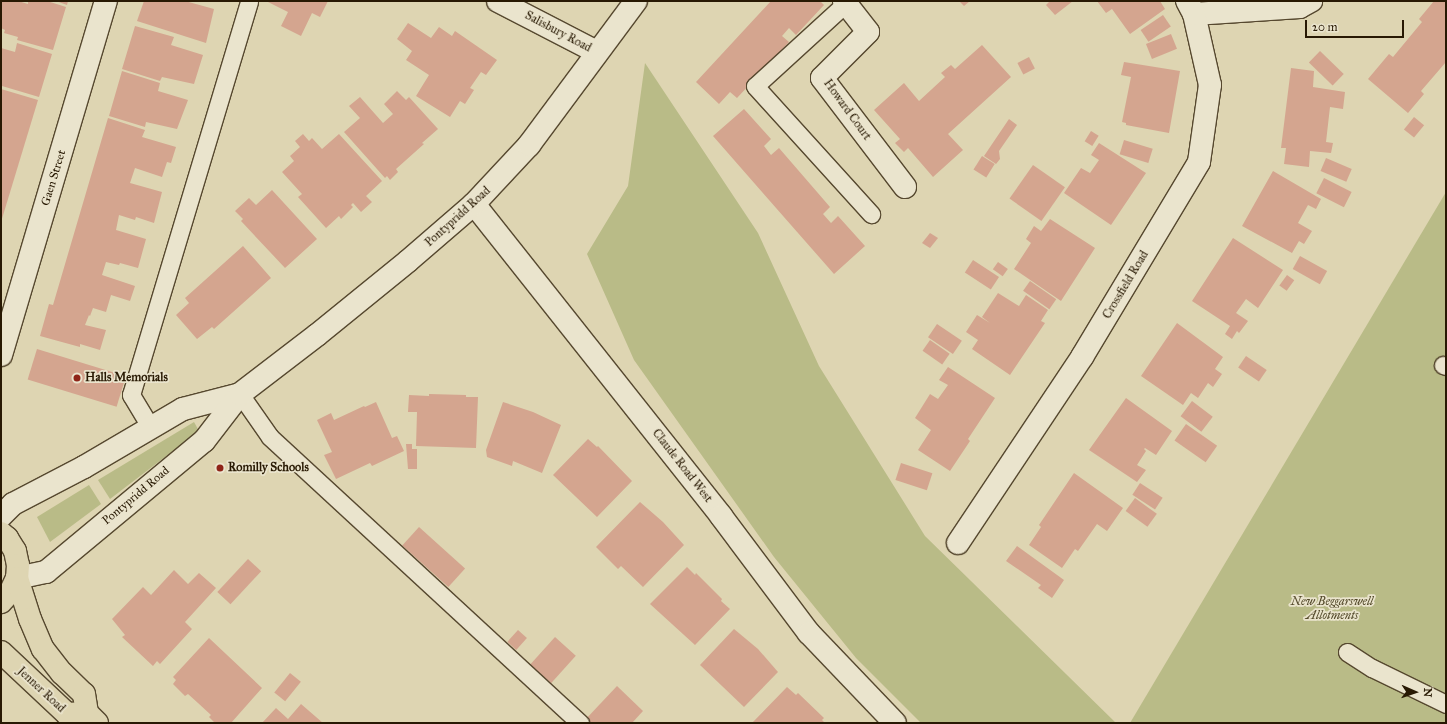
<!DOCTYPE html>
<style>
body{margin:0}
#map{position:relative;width:1447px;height:724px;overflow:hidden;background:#ded5b2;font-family:"IM FELL Great Primer",serif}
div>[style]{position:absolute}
.green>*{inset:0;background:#b9bb87}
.building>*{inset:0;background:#d4a58f;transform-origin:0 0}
.roads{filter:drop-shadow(1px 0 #56482f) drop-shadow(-1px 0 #56482f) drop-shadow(0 1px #56482f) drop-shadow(0 -1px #56482f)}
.lane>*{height:17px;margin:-8.5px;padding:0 8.5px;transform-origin:8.5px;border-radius:8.5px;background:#eae4cd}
.street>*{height:22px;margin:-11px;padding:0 11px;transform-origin:11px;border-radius:11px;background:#eae4cd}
.secondary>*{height:22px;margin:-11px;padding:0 11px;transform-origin:11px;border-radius:11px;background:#eae4cd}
.primary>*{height:22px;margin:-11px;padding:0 11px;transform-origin:11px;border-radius:11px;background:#ded5b2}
.dots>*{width:11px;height:11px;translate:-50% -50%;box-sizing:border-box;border:2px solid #eae4cd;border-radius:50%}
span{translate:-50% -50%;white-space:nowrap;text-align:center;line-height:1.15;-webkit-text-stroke:3.5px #eae4cd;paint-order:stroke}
.street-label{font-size:12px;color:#281903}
.poi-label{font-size:12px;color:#281903;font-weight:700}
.left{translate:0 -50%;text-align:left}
.park-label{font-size:12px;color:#544a2b;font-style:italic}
.frame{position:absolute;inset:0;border:2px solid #281903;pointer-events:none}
.north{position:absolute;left:1395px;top:672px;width:40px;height:40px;-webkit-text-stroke:3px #eae4cd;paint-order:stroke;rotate:92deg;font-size:11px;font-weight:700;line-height:16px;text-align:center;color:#281903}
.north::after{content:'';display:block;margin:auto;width:14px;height:18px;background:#281903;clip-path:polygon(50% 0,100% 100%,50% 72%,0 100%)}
.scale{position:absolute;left:1305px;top:20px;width:99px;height:18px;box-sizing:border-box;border:2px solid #281903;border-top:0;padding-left:5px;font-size:12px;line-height:14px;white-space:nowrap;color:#281903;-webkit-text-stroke:3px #eae4cd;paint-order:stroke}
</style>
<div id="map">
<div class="green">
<div style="clip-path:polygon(645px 63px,758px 233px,819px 366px,925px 536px,1116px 723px,921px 723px,856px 658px,774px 557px,634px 360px,587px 254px,628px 186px)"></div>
<div style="clip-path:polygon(1446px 192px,1446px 723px,1130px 723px)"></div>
<div style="clip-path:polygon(194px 422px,199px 431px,110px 499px,98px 480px)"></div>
<div style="clip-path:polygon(89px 485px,101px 504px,50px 542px,37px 517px)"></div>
</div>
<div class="building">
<div style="clip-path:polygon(1px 1px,18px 1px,28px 4px,28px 1px,47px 1px,66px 7px,53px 50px,17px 40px,18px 37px,4px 33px,5px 30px,1px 28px)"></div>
<div style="clip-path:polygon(56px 1px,68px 1px,67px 5px)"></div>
<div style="clip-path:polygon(144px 1px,185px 1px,214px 9px,206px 43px,137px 21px)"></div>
<div style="clip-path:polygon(266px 1px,328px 1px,320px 17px,312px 13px,301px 36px,281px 26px,288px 12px)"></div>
<div style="clip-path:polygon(771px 1px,820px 1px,824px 5px,796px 35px,789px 28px,782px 36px,789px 42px,737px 98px,730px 92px,719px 104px,696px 82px)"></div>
<div style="clip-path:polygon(959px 1px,970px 1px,964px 6px)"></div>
<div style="clip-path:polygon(1050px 1px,1073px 1px,1055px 15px,1046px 5px)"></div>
<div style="clip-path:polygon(1097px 1px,1160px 1px,1165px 9px,1130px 34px,1112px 9px,1106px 13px)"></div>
<div style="clip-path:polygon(1434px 1px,1446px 1px,1446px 62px,1421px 91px,1424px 94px,1408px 113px,1368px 79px,1389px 54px,1393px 57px,1422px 22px,1419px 19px)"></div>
<div style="left:1163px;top:15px;width:14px;height:27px;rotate:56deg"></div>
<div style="clip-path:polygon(408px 23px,431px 38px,439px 27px,452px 36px,455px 31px,497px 60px,486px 75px,481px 72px,470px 88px,474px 90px,465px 104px,460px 101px,450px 117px,416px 96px,429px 75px,406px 60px,412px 51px,397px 39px)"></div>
<div style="clip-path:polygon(135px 26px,174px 37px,171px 45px,203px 55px,194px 84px,162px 77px,160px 81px,122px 69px)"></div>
<div style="left:1171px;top:34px;width:16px;height:27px;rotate:68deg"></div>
<div style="clip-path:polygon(17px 43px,52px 54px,39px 97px,2px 86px,1px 48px,15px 52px)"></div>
<div style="clip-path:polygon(982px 45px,1011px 77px,948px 134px,963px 150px,933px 177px,908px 148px,904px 152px,895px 143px,900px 139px,874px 110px,904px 83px,919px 101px,945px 77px,941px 73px,951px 65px,955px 69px)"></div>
<div style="left:1320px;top:51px;width:33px;height:16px;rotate:44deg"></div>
<div style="left:1029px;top:57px;width:13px;height:13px;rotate:63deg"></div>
<div style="clip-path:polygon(1124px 62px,1180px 71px,1169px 133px,1126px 125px,1126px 123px,1122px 122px,1131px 77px,1121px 75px)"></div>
<div style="clip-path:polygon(1291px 68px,1314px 71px,1313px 87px,1345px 92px,1343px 109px,1330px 107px,1326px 142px,1333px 143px,1331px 153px,1310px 151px,1309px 167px,1284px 164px,1286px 148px,1281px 148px)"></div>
<div style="clip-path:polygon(122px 71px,160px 83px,158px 91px,188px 100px,177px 129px,146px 122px,145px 127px,109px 116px)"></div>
<div style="clip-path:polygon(1px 89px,38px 100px,1px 222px)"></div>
<div style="clip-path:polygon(397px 91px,406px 100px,409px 97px,438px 129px,422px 143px,424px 144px,396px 169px,398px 172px,390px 180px,387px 176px,385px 178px,344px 132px,360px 118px,349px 106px,360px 97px,383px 123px,393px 114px,384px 104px)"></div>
<div style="clip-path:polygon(744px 109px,771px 139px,764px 146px,771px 155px,779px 148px,830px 207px,823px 214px,831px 223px,838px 216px,865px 246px,834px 274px,713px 136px)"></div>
<div style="left:1414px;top:117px;width:13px;height:16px;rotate:39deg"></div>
<div style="clip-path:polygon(108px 118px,145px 130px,142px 137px,176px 147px,171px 163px,167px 162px,162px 177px,135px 168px,130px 183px,162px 192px,154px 223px,136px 217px,135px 220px,119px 215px,116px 230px,146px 239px,138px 268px,120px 263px,119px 265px,106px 262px,102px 275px,135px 286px,130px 301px,111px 295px,106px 312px,93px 308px,90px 316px,89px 315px,85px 325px,106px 330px,100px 350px,80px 344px,80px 347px,40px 336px,49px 304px,53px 305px)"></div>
<div style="clip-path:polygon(1009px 119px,1017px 125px,999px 151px,1000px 159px,996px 164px,984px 156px)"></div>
<div style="left:1091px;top:131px;width:9px;height:12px;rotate:32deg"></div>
<div style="clip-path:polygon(303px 134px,309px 141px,312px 138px,322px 149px,339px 134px,382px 181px,366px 196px,372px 202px,361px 212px,353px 203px,351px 205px,353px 207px,341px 219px,339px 216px,326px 228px,298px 197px,302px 194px,282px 172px,294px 161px,290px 156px,300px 147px,295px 141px)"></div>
<div style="left:1124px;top:140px;width:30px;height:15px;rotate:17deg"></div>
<div style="clip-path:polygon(1099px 143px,1146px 173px,1111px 225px,1064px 193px,1081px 168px,1090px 173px,1099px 160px,1091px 155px)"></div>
<div style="left:982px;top:156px;width:15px;height:16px;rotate:32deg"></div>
<div style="left:1326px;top:158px;width:28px;height:14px;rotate:23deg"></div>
<div style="left:1033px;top:165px;width:39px;height:41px;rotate:35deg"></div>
<div style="clip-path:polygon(1273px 171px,1321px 199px,1316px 209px,1308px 205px,1298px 223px,1312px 231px,1304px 244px,1299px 241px,1292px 253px,1242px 226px)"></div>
<div style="left:1324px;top:178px;width:31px;height:17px;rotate:27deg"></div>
<div style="clip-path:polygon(272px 190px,317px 239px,285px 268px,241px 221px,243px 219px,235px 211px,249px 198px,256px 205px)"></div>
<div style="clip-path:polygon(1050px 219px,1095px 248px,1061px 301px,1014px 269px,1031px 243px,1026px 239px,1034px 226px,1041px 231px)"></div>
<div style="clip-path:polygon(930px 233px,938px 238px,930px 248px,922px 243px)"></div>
<div style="clip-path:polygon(1233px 238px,1283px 270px,1258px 308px,1246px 299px,1236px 313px,1248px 321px,1239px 333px,1237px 331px,1232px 339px,1225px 334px,1230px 326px,1192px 301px)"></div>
<div style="clip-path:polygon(243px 246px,271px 278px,214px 329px,212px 327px,197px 339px,176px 315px,189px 303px,185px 298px)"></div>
<div style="left:1300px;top:256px;width:31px;height:15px;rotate:29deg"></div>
<div style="left:973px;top:260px;width:31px;height:15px;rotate:33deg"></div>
<div style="left:998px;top:262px;width:12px;height:9px;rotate:35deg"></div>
<div style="left:1287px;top:275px;width:9px;height:13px;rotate:36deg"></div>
<div style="left:1030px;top:281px;width:32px;height:12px;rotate:35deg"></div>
<div style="clip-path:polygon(998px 293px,1019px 306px,1026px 295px,1048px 310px,1041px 321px,1045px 323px,1010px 375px,972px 349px,978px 340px,966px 332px,977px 315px,990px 323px,982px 317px)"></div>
<div style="clip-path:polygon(1177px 323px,1223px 357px,1215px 369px,1222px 374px,1213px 387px,1208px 383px,1198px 398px,1191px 393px,1183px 405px,1141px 376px)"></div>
<div style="left:937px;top:324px;width:30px;height:16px;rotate:34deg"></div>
<div style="left:930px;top:340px;width:24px;height:13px;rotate:35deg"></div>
<div style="left:37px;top:349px;width:93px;height:32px;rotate:17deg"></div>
<div style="left:1246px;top:356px;width:25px;height:14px;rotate:34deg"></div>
<div style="clip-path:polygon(948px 367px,995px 398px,968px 439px,970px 441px,950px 471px,918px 450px,931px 430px,915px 418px,930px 394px,938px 399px,948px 385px,939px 380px)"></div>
<div style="clip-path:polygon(429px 394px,466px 395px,466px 397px,478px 397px,476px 448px,416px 446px,417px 412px,408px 412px,409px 395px,429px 396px)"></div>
<div style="clip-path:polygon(1126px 398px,1172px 431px,1156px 455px,1145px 448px,1144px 449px,1146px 451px,1137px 465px,1146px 470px,1137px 482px,1089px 450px)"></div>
<div style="left:1192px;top:401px;width:26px;height:19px;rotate:37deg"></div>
<div style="clip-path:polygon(376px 402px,392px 438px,397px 436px,404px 451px,372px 466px,370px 463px,336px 479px,324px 455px,332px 452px,317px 420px,331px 413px,334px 420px,364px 406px,365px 407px)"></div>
<div style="clip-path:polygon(503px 402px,533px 412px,561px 425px,542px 473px,513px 461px,512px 466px,487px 457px,486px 450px)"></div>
<div style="left:1186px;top:424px;width:38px;height:20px;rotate:35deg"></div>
<div style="clip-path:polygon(588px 439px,597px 447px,598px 446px,632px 481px,597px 517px,553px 475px)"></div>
<div style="clip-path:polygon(406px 444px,412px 444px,412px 449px,417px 449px,417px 469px,408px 469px)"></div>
<div style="left:901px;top:463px;width:33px;height:18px;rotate:18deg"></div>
<div style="clip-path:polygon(1074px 473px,1123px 508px,1107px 531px,1097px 524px,1078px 551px,1075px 549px,1062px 568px,1029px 545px,1041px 527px,1039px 525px)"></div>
<div style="left:1140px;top:483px;width:27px;height:14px;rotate:33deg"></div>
<div style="left:1135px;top:498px;width:27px;height:16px;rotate:36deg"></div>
<div style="clip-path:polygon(640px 502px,663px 522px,684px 545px,643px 587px,621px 566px,618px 569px,596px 547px)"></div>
<div style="left:419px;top:527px;width:62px;height:25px;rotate:42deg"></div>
<div style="clip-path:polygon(1017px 546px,1064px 580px,1052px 598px,1038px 588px,1041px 585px,1006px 561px)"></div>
<div style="left:248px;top:559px;width:18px;height:45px;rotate:43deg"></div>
<div style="clip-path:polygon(687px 567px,695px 575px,696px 573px,722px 599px,721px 601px,730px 609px,695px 645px,650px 604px)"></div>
<div style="clip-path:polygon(174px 570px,188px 584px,199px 573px,216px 588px,185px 622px,192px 629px,160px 664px,157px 661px,153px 666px,122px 637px,125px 635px,112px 619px,143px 587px,151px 595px)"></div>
<div style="clip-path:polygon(734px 629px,758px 649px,778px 672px,744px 707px,700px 665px)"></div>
<div style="left:518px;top:630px;width:12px;height:16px;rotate:42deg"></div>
<div style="left:555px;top:637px;width:28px;height:37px;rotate:42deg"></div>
<div style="clip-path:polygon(209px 638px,262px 688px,231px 723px,215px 723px,209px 717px,211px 715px,198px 703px,188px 694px,185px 696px,173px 684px,176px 680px,173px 677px)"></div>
<div style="left:290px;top:673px;width:14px;height:25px;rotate:39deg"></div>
<div style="clip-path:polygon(617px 686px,643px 711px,632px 723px,587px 723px,584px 721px)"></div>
<div style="clip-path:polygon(787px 687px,796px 695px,798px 693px,824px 718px,822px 720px,825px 723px,752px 723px)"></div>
<div style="clip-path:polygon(301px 704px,323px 723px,262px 723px,276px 708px,288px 719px)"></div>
</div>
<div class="roads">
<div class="lane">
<div style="left:846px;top:3px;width:123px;rotate:137.6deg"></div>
<div style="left:755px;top:86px;width:173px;rotate:47.8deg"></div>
<div style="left:1443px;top:365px;width:3px;rotate:18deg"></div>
<div style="left:240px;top:394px;width:52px;rotate:55.1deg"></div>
<div style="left:270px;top:437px;width:422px;rotate:42.7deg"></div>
<div style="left:151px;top:428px;width:39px;rotate:-121deg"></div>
<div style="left:131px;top:395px;width:411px;rotate:-73.3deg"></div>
<div style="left:1347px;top:652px;width:30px;rotate:33deg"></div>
<div style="left:1372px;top:668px;width:82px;rotate:25.9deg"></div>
</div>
<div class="street">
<div style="left:498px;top:1px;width:111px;rotate:27.3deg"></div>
<div style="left:844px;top:1px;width:39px;rotate:52deg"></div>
<div style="left:868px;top:32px;width:65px;rotate:135deg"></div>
<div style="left:822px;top:78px;width:137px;rotate:52.7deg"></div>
<div style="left:1194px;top:14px;width:106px;rotate:-3.8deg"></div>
<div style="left:1300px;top:7px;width:13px;rotate:-29deg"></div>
<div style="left:474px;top:204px;width:398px;rotate:51.6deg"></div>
<div style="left:721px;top:516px;width:146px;rotate:53.1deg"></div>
<div style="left:809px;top:633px;width:124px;rotate:46.3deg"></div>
<div style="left:1px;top:355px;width:369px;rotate:-73.5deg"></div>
<div style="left:958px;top:543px;width:224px;rotate:-56.3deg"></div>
<div style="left:1082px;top:357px;width:227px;rotate:-59deg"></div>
<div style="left:1199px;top:162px;width:78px;rotate:-81.9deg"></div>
<div style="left:1210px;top:85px;width:73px;rotate:-102.7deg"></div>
<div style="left:1194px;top:14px;width:15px;rotate:-118deg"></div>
</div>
<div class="secondary">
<div style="left:1px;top:516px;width:17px;rotate:-45deg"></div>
<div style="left:13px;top:504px;width:80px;rotate:-27.5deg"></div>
<div style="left:84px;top:467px;width:115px;rotate:-30.4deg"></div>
<div style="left:183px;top:409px;width:59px;rotate:-14.7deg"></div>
<div style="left:17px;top:578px;width:30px;rotate:-12deg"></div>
<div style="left:46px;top:572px;width:205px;rotate:-39.7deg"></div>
<div style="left:204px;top:441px;width:59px;rotate:-52.5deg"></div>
<div style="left:240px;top:394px;width:97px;rotate:-37.5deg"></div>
<div style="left:317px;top:335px;width:117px;rotate:-39.1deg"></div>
<div style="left:408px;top:261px;width:87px;rotate:-40.8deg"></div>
<div style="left:474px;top:204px;width:81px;rotate:-47deg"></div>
<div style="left:529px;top:145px;width:179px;rotate:-53.4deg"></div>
</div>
<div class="primary">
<div style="left:1px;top:533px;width:8px;rotate:40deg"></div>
<div style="left:7px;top:538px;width:15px;rotate:58deg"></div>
<div style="left:15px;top:551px;width:14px;rotate:78deg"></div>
<div style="left:18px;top:565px;width:13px;rotate:94deg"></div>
<div style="left:17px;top:578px;width:14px;rotate:115deg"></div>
<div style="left:11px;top:591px;width:15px;rotate:132deg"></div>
<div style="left:17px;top:578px;width:43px;rotate:72.4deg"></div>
<div style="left:30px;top:619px;width:33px;rotate:67deg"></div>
<div style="left:43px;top:649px;width:31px;rotate:52deg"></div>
<div style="left:62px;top:673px;width:30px;rotate:44deg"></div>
<div style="left:84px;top:694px;width:19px;rotate:81deg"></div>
<div style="left:87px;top:713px;width:14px;rotate:45deg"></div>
<div style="left:1px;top:652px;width:91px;rotate:43.2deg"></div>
<div style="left:67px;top:714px;width:20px;rotate:-3deg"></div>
</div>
</div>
<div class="dots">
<div style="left:77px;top:378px;background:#8f2418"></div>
<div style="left:220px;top:468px;background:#8f2418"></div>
</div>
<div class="street-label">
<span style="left:558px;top:32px;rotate:28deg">Salisbury Road</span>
<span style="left:847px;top:110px;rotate:54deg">Howard Court</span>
<span style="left:54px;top:178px;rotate:-73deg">Gaen Street</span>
<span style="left:458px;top:217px;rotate:-42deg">Pontypridd Road</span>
<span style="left:1126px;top:285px;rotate:-59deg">Crossfield Road</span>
<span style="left:682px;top:466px;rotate:52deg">Claude Road West</span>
<span style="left:136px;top:496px;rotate:-40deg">Pontypridd Road</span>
<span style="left:41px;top:690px;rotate:43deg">Jenner Road</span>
</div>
<div class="poi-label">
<span class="left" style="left:85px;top:378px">Halls Memorials</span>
<span class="left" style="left:228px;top:468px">Romilly Schools</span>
</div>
<div class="park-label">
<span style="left:1332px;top:609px">New Beggarswell<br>Allotments</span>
</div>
<div class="frame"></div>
<div class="north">N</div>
<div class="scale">20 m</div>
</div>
